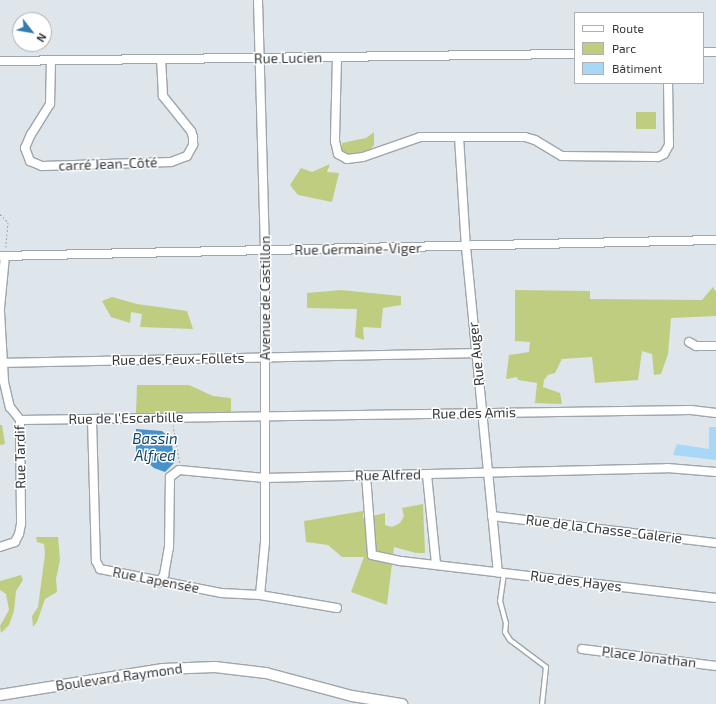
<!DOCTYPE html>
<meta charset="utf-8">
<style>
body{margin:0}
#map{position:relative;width:716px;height:704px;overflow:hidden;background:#dee5eb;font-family:"Exo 2",sans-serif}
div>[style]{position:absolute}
.green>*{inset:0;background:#bfcd80;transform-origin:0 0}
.water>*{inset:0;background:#4891c9}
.building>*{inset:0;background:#a9d7f8}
.path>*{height:1px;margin-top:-0.5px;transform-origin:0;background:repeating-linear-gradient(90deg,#a1a6ab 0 2px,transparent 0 4px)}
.roads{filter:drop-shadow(1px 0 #9ea6ab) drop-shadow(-1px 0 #9ea6ab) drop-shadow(0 1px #9ea6ab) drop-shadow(0 -1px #9ea6ab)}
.service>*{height:4px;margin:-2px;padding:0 2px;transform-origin:2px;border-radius:2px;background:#fff}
.minor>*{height:8px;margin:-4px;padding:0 4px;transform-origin:4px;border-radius:4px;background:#fff}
.tertiary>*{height:10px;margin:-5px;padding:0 5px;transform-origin:5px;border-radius:5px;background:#fff}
span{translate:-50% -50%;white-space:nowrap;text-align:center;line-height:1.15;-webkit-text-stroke:3px #fff;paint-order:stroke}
.street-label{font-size:14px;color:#36393c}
.water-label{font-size:15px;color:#10486e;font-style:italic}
.legend{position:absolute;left:574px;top:12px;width:130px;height:72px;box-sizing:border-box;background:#fff;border:1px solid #afb0b1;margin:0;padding:5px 7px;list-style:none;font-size:12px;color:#36393c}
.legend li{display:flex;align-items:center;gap:8px;height:20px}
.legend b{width:20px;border:1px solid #afb0b1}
.north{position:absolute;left:12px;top:12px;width:40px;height:40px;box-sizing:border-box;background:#fff;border:1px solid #afb0b1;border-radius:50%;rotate:121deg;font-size:11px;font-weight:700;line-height:16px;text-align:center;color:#36393c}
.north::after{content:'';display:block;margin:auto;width:14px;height:18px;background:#337aae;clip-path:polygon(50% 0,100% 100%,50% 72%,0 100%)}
</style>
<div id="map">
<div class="green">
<div style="left:636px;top:112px;width:20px;height:17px"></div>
<div style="clip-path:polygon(374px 132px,374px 145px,367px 153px,342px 157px,342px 143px,366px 138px)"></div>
<div style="clip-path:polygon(330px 164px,327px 172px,339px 173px,332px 202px,298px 195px,290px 185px,301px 168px,312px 172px)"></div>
<div style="clip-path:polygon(713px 287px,716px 292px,716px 316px,671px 318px,668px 354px,661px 374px,654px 375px,652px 354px,642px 351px,638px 380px,595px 383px,592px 357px,562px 359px,555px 373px,548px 375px,544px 380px,543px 387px,560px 393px,562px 404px,535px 403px,537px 383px,518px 380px,517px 377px,506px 379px,509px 355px,529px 352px,530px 342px,515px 341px,515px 290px,590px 291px,590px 299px,702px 300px)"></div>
<div style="clip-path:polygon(341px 290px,401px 296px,401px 305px,383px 308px,381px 328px,363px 327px,364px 340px,355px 337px,357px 309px,307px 308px,307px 293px)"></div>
<div style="clip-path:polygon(112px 297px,137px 304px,187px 311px,193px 329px,140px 327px,142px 314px,131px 312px,130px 323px,111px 317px,102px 301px)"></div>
<div style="clip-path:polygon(137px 385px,189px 385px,213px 396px,231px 398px,231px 412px,136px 413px)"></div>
<div style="clip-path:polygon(0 425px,2px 425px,5px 444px,0 445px)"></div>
<div style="clip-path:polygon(423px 504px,425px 553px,416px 553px,394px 547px,387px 605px,351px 592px,364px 557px,342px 557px,328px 545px,306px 542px,304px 521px,363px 511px,363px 518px,385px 513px,385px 525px,392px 527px,400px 523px,404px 516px,402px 508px)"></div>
<div style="clip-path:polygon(36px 537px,58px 537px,60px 560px,56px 579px,57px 592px,45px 599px,37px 622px,33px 627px,32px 616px,38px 607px,45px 554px,44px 544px,37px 542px)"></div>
<div style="clip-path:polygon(21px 575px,23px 580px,16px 591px,14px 611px,9px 625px,1px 633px,0 626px,9px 610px,6px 594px,0 590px,0 581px)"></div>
</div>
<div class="water">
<div style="clip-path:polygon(136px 429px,162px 431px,170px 438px,176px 461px,165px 472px,154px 468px,136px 452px)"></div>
</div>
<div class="building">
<div style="clip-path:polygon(709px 427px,716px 427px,716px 460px,673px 455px,677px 444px,709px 449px)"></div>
</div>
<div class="path">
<div style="left:0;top:214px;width:11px;rotate:45deg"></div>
<div style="left:8px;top:222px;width:25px;rotate:95deg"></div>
<div style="left:173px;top:425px;width:39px;rotate:80deg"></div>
</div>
<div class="roads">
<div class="service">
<div style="left:504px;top:573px;width:28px;rotate:98deg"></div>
<div style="left:500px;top:601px;width:23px;rotate:75deg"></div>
<div style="left:506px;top:623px;width:9px;rotate:96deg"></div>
<div style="left:505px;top:632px;width:9px;rotate:58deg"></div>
<div style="left:510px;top:640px;width:45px;rotate:36.9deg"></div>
<div style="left:546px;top:667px;width:37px;rotate:96deg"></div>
</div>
<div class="minor">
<div style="left:258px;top:0;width:251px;rotate:88.4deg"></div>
<div style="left:265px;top:251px;width:291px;rotate:90deg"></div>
<div style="left:265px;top:542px;width:53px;rotate:95.4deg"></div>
<div style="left:703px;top:52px;width:13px"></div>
<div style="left:337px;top:57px;width:84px;rotate:91.4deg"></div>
<div style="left:335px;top:141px;width:13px;rotate:77deg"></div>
<div style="left:338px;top:154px;width:10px;rotate:29deg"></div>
<div style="left:347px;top:159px;width:16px;rotate:-7deg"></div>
<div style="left:363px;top:157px;width:60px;rotate:-19.3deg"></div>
<div style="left:420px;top:137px;width:105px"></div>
<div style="left:525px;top:137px;width:10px;rotate:17deg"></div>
<div style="left:535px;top:140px;width:31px;rotate:31deg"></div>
<div style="left:562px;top:156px;width:96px;rotate:0.6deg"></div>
<div style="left:658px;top:157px;width:7px;rotate:-27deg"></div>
<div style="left:664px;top:154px;width:10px;rotate:-61deg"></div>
<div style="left:669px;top:145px;width:62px;rotate:-90.9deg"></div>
<div style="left:0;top:61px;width:575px;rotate:-0.7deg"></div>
<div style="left:51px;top:61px;width:43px;rotate:91.3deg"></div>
<div style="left:50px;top:104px;width:36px;rotate:122deg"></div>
<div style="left:31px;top:134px;width:15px;rotate:113deg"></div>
<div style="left:25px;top:148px;width:14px;rotate:69deg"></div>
<div style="left:30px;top:161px;width:13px;rotate:23deg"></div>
<div style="left:42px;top:166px;width:129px;rotate:-1.8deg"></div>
<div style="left:171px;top:162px;width:17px;rotate:-21deg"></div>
<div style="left:187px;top:156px;width:13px;rotate:-61deg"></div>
<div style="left:193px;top:145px;width:8px;rotate:-90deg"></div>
<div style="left:193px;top:137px;width:6px;rotate:-108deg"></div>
<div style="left:191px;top:131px;width:45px;rotate:-128.7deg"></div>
<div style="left:163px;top:96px;width:36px;rotate:-93deg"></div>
<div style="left:459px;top:137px;width:110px;rotate:86.4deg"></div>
<div style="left:466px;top:247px;width:327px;rotate:84.4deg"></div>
<div style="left:0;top:256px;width:716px;rotate:-1.28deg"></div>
<div style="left:0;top:308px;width:52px;rotate:-84.5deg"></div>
<div style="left:0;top:312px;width:70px;rotate:86.7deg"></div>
<div style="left:4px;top:382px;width:26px;rotate:77deg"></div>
<div style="left:10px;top:407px;width:16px;rotate:52deg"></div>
<div style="left:20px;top:420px;width:104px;rotate:89.4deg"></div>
<div style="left:21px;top:524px;width:10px;rotate:101deg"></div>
<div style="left:19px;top:534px;width:9px;rotate:117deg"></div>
<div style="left:15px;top:542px;width:16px;rotate:162deg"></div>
<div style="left:689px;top:342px;width:8px;rotate:30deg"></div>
<div style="left:696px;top:346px;width:20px"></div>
<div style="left:0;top:363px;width:476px;rotate:-1.2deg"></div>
<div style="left:92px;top:419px;width:142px;rotate:88.4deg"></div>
<div style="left:96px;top:561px;width:9px;rotate:63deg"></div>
<div style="left:100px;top:569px;width:123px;rotate:11.2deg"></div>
<div style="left:221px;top:593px;width:39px;rotate:3deg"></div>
<div style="left:260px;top:595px;width:78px;rotate:9.6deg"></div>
<div style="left:20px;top:420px;width:671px;rotate:-0.85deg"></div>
<div style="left:691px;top:410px;width:25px;rotate:7deg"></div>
<div style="left:366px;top:475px;width:80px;rotate:85.7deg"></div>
<div style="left:372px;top:555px;width:30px;rotate:12deg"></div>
<div style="left:401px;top:561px;width:317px;rotate:6.7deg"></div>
<div style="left:427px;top:475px;width:89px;rotate:84.2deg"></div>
<div style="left:492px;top:516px;width:226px;rotate:6.9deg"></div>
<div style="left:159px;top:582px;width:9px;rotate:-54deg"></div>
<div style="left:164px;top:575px;width:27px;rotate:-80deg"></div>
<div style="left:169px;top:548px;width:71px;rotate:-89.2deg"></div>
<div style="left:170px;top:477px;width:11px;rotate:-38deg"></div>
<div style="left:179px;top:470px;width:86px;rotate:5.3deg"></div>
<div style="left:265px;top:478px;width:402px;rotate:-1.4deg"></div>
<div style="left:667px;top:468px;width:49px;rotate:4.7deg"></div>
<div style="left:582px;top:649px;width:135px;rotate:7.2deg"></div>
</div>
<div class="tertiary">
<div style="left:0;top:695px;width:165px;rotate:-9.1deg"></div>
<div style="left:163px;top:669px;width:52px;rotate:-2.2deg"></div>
<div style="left:215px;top:667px;width:51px;rotate:6.7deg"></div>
<div style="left:266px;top:673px;width:89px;rotate:15deg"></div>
<div style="left:352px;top:696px;width:51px;rotate:9.1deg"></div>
</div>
</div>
<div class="street-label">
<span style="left:288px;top:58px;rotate:-1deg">Rue Lucien</span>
<span style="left:108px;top:164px;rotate:-2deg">carré Jean-Côté</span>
<span style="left:358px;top:249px;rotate:-1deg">Rue Germaine-Viger</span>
<span style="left:265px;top:298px;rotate:-90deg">Avenue de Castillon</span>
<span style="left:476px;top:354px;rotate:-96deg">Rue Auger</span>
<span style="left:178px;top:359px;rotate:-1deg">Rue des Feux-Follets</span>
<span style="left:474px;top:413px;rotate:-1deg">Rue des Amis</span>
<span style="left:126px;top:418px;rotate:-1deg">Rue de l'Escarbille</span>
<span style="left:20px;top:457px;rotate:-91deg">Rue Tardif</span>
<span style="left:388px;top:475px;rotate:-1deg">Rue Alfred</span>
<span style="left:604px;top:529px;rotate:7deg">Rue de la Chasse-Galerie</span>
<span style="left:156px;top:580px;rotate:11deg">Rue Lapensée</span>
<span style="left:576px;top:581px;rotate:7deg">Rue des Hayes</span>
<span style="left:649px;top:657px;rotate:7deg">Place Jonathan</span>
<span style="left:119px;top:677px;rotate:-8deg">Boulevard Raymond</span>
</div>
<div class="water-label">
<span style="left:155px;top:447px">Bassin<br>Alfred</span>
</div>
<ul class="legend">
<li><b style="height:5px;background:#fff"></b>Route</li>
<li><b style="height:11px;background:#bfcd80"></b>Parc</li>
<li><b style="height:11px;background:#a9d7f8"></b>Bâtiment</li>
</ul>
<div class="north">N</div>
</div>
